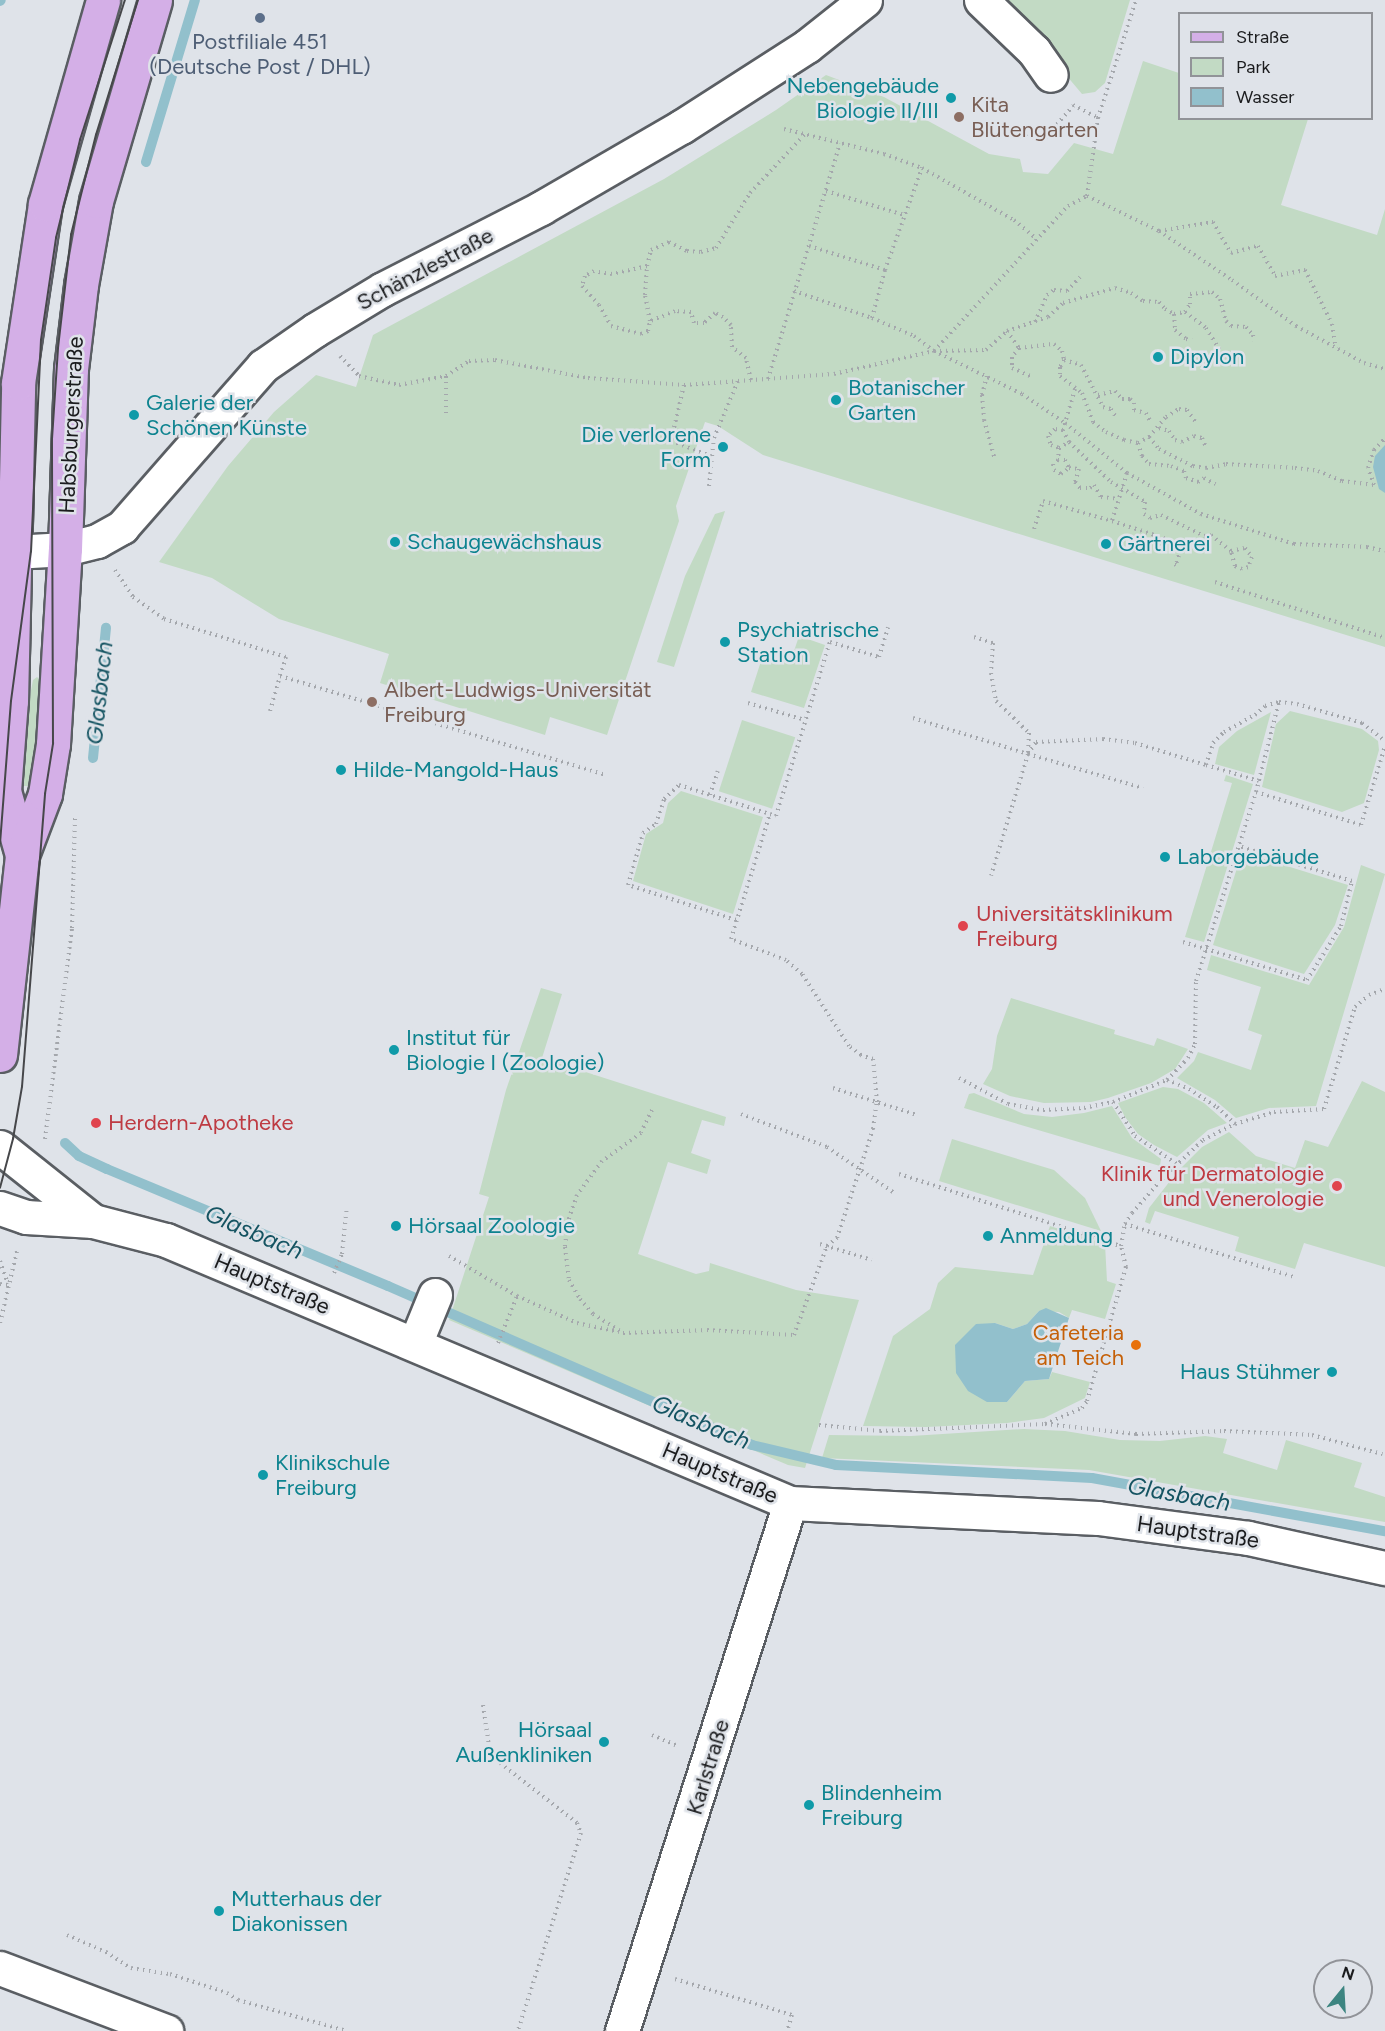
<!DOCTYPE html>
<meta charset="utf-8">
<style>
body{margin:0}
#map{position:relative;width:1385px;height:2031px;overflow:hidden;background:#dfe3e9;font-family:Figtree,sans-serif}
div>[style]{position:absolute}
.green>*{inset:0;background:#c2dac4;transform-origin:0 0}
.water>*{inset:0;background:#92c0cc}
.stream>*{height:10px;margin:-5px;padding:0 5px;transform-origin:5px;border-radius:5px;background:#92c0cc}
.path>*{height:4px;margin-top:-2px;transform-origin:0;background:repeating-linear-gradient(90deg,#a4a7ac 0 1.5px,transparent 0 6px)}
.roads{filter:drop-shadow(2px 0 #5a5e63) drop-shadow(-2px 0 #5a5e63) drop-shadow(0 2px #5a5e63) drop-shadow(0 -2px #5a5e63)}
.minor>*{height:33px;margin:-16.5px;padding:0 16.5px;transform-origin:16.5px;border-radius:16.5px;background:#fff}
.major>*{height:33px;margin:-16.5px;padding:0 16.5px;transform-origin:16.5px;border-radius:16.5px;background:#d4afe7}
.tram>*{height:1.5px;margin:-0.75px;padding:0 0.75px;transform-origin:0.75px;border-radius:0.75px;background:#46474a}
.dots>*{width:16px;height:16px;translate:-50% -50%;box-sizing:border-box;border:3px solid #dfe3e9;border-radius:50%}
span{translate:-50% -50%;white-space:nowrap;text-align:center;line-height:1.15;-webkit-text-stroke:5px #dfe3e9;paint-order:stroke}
.service-label{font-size:22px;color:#4e5e75}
.culture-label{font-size:22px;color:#0d838f}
.right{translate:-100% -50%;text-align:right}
.left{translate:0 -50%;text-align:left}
.education-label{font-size:22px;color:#785e54}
.street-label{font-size:22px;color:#1b1c1e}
.health-label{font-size:22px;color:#be3a42}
.food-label{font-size:22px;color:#c56008}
.water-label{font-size:24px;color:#155462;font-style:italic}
.legend{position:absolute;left:1178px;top:12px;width:195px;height:108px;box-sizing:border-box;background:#dfe3e9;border:2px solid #919398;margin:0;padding:8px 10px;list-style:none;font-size:18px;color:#1b1c1e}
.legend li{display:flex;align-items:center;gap:12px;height:30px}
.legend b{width:30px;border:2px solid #919398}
.north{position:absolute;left:1313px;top:1959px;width:60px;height:60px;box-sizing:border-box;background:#dfe3e9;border:2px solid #919398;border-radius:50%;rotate:18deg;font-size:16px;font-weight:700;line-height:24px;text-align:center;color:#1b1c1e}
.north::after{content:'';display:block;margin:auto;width:21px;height:27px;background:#3d8581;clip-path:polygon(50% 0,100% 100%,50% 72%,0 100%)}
</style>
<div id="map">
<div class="green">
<div style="clip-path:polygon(991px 0,1130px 0,1105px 83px,1095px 92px,1082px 94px,1034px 37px)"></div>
<div style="clip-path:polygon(1143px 61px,1179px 73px,1180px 118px,1308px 119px,1281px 205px,1377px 235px,1385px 209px,1385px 647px,763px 455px,718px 426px,705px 422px,676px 506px,679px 521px,607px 735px,550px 717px,545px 735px,380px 683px,389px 654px,279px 619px,212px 578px,159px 562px,228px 466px,274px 412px,316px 375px,356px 387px,373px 335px,664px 179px,776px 110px,826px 75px,884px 97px,989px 154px,1020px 159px,1023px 172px,1048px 174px,1074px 143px,1113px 154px)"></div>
<div style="clip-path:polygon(725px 511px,674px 667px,657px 662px,685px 576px,715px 514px)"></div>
<div style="clip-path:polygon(799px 636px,825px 645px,804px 708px,751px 692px,763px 655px,790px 663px)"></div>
<div style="clip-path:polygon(37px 677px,40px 680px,41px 739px,38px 787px,13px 785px,33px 680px)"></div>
<div style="clip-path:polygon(1290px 711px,1362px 729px,1378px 741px,1379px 750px,1364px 803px,1342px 812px,1262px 787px,1276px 724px)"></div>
<div style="clip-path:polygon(1271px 712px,1254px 775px,1215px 764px,1219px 747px,1237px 731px)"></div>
<div style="left:742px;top:720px;width:56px;height:75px;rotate:18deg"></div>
<div style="clip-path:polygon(1226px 775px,1253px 784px,1204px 942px,1185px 937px,1232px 783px,1224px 781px)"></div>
<div style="clip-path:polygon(681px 791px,763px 817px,733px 914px,633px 881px,646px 834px,663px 823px,668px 803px)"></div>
<div style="clip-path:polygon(1242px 852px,1348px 885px,1335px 925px,1304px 974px,1213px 945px)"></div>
<div style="clip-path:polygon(1361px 865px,1385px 874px,1316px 1106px,1269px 1108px,1236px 1118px,1215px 1100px,1177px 1078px,1194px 1061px,1198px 1052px,1251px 1070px,1262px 1035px,1248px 1030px,1261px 987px,1207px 970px,1211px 955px,1309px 985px,1344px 927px)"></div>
<div style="clip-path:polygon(541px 988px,562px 994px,542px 1058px,726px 1117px,724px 1126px,702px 1120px,691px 1153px,711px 1160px,707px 1174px,668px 1162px,638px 1254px,696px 1274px,709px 1271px,710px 1263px,796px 1290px,859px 1300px,805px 1468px,788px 1465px,449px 1320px,489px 1197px,479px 1194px,506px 1090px)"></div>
<div style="clip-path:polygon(1011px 998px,1115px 1030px,1114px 1034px,1154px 1046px,1157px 1038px,1188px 1049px,1175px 1069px,1151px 1083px,1108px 1098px,1091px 1102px,1044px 1103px,1010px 1096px,983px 1084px,992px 1069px,997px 1036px)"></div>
<div style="clip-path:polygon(1362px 1081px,1385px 1092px,1385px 1267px,1304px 1243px,1295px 1269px,1235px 1251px,1239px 1237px,1155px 1211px,1150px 1224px,1145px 1222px,1149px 1208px,1177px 1172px,1202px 1147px,1229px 1132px,1256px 1156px,1295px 1168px,1305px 1140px,1328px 1147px)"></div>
<div style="clip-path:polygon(1163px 1087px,1178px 1089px,1204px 1103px,1227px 1123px,1208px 1130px,1177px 1157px,1154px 1145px,1138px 1134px,1125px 1117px,1118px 1103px)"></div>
<div style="clip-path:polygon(974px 1093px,1024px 1114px,1052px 1117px,1084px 1113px,1112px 1106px,1132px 1138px,1161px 1159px,1160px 1166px,964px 1108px,969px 1094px)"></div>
<div style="clip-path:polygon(952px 1139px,1054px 1170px,1085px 1198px,1101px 1231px,939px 1181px)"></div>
<div style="clip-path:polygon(1050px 1226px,1105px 1244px,1107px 1281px,1116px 1284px,1105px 1319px,1072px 1310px,1069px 1318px,1059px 1312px,1039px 1311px,1027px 1324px,1013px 1329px,995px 1323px,1007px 1402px,1025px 1381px,1049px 1379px,1052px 1372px,1090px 1382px,1085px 1398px,1044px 1418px,1007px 1423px,926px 1427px,863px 1426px,893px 1336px,930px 1309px,938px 1283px,955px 1267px,1033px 1275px)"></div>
<div style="clip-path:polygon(1024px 1429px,1065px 1431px,1120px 1440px,1160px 1441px,1205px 1436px,1227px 1439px,1223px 1453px,1277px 1470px,1286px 1440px,1362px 1463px,1354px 1487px,1385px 1497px,1385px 1522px,1089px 1470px,822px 1458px,829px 1435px,911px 1436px)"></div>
</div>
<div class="water">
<div style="clip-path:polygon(1385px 445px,1385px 493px,1379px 489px,1373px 467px,1375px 456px)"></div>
<div style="clip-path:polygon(1046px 1308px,1069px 1318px,1049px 1379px,1025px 1381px,1007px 1402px,987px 1402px,968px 1391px,956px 1373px,955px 1345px,976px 1324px,995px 1323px,1013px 1329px,1027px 1324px,1039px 1311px)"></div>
</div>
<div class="stream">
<div style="left:0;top:1px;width:1px;rotate:-45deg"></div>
<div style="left:146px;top:162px;width:169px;rotate:-73.2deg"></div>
<div style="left:93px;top:758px;width:131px;rotate:-84.3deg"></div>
<div style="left:65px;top:1143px;width:19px;rotate:43deg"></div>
<div style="left:79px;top:1156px;width:31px;rotate:25deg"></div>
<div style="left:107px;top:1169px;width:304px;rotate:22.6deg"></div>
<div style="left:388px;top:1286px;width:397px;rotate:23.6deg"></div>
<div style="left:752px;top:1445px;width:86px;rotate:13.4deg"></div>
<div style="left:836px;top:1465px;width:256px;rotate:2.9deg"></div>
<div style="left:1092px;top:1478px;width:298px;rotate:10.3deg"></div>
</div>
<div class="path">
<div style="left:1073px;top:105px;width:28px;rotate:27deg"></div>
<div style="left:784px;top:129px;width:103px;rotate:14deg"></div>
<div style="left:884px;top:154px;width:40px;rotate:20.2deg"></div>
<div style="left:922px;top:168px;width:106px;rotate:29.5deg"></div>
<div style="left:1014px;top:220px;width:30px;rotate:40deg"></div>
<div style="left:1020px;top:136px;width:25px;rotate:5deg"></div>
<div style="left:1045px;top:138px;width:43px;rotate:-48.8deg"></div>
<div style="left:826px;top:191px;width:82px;rotate:17.1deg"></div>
<div style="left:1087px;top:196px;width:80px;rotate:25.9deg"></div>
<div style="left:1159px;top:231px;width:88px;rotate:33.9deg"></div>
<div style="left:1232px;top:280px;width:79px;rotate:35.7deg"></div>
<div style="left:1296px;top:326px;width:77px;rotate:28.6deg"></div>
<div style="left:1364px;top:363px;width:22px;rotate:16deg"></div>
<div style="left:1159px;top:231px;width:55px;rotate:-9.5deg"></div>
<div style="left:1213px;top:222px;width:36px;rotate:60deg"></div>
<div style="left:1231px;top:253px;width:28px;rotate:-15deg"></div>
<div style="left:1258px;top:246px;width:34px;rotate:60deg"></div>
<div style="left:1275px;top:276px;width:31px;rotate:-11deg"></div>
<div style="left:1305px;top:270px;width:60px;rotate:63.4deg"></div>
<div style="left:1332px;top:324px;width:24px;rotate:81deg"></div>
<div style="left:809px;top:246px;width:80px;rotate:17.5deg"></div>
<div style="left:647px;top:266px;width:36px;rotate:167deg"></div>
<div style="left:612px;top:274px;width:18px;rotate:-171deg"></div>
<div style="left:594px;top:271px;width:10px;rotate:151deg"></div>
<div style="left:585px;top:276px;width:10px;rotate:107deg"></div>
<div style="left:582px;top:286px;width:25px;rotate:48deg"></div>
<div style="left:599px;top:305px;width:24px;rotate:60deg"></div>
<div style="left:611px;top:326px;width:31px;rotate:15deg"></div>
<div style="left:641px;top:334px;width:8px;rotate:-23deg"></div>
<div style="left:648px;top:331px;width:10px;rotate:-79deg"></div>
<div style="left:794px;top:291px;width:83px;rotate:19.1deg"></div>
<div style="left:872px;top:318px;width:46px;rotate:23.2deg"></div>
<div style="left:914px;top:336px;width:25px;rotate:37deg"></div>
<div style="left:934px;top:351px;width:52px;rotate:-1.1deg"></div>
<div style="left:986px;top:350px;width:28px;rotate:-42deg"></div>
<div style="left:1007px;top:331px;width:43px;rotate:-18.9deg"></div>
<div style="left:1048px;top:317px;width:21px;rotate:-43deg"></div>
<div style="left:1063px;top:303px;width:54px;rotate:-16.1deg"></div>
<div style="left:1115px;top:288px;width:17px;rotate:17deg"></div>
<div style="left:1131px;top:293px;width:14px;rotate:34deg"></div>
<div style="left:1143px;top:301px;width:16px;rotate:4deg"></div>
<div style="left:1159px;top:302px;width:9px;rotate:49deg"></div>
<div style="left:1165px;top:309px;width:10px;rotate:29deg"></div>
<div style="left:1174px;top:314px;width:11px;rotate:-10deg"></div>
<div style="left:1185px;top:312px;width:26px;rotate:37deg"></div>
<div style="left:1206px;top:328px;width:25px;rotate:58deg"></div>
<div style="left:1185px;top:312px;width:9px;rotate:-58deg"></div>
<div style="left:1190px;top:304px;width:10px;rotate:-90deg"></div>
<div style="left:1190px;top:294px;width:22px;rotate:-5deg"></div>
<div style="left:1212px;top:292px;width:11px;rotate:41deg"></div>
<div style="left:1220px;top:299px;width:23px;rotate:75deg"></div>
<div style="left:1226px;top:321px;width:7px;rotate:45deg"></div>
<div style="left:1231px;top:326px;width:15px;rotate:4deg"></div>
<div style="left:1246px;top:327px;width:11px;rotate:49deg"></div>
<div style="left:1253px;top:335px;width:6px;rotate:81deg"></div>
<div style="left:1174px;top:314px;width:16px;rotate:86deg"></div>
<div style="left:1175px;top:330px;width:14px;rotate:39deg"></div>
<div style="left:1186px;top:339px;width:6px;rotate:9deg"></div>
<div style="left:872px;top:318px;width:50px;rotate:-74.8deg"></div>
<div style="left:885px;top:270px;width:109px;rotate:-70.1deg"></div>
<div style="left:1035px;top:322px;width:30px;rotate:-66deg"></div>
<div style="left:1047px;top:295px;width:9px;rotate:-36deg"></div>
<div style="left:1054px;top:290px;width:13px;rotate:4deg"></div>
<div style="left:1067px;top:291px;width:19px;rotate:-47deg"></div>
<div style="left:1007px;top:331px;width:21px;rotate:55deg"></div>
<div style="left:1019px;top:348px;width:35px;rotate:-7deg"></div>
<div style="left:1054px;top:344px;width:11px;rotate:41deg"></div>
<div style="left:1062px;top:351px;width:9px;rotate:77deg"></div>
<div style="left:1064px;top:360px;width:8px;rotate:120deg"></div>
<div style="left:1060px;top:367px;width:9px;rotate:90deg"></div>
<div style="left:1060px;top:376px;width:28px;rotate:38deg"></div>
<div style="left:1082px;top:393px;width:31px;rotate:69deg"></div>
<div style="left:1093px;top:422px;width:16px;rotate:38deg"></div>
<div style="left:1106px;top:432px;width:20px;rotate:24deg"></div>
<div style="left:1124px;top:440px;width:14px;rotate:12deg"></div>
<div style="left:1138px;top:443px;width:13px;rotate:-29deg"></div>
<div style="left:1149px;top:437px;width:16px;rotate:50deg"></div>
<div style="left:1159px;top:449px;width:38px;rotate:27deg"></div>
<div style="left:1193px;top:466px;width:13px;rotate:9deg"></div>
<div style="left:1206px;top:468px;width:20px;rotate:-11deg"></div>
<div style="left:1226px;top:464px;width:69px;rotate:3.3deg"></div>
<div style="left:1295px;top:468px;width:23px;rotate:7deg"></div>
<div style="left:1318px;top:471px;width:26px;rotate:23deg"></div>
<div style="left:1342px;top:481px;width:32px;rotate:7deg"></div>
<div style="left:1374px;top:485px;width:18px;rotate:-109deg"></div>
<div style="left:1368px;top:468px;width:19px;rotate:-72deg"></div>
<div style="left:1374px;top:450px;width:16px;rotate:-47deg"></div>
<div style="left:1019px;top:348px;width:11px;rotate:128deg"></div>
<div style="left:1012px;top:357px;width:11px;rotate:90deg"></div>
<div style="left:1012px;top:368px;width:20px;rotate:24deg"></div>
<div style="left:934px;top:351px;width:197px;rotate:-47.3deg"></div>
<div style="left:1068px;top:206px;width:21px;rotate:-28deg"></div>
<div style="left:1087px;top:196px;width:79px;rotate:-82deg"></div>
<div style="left:1098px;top:118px;width:124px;rotate:-72.1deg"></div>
<div style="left:340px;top:356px;width:28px;rotate:46deg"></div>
<div style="left:359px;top:376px;width:41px;rotate:12.7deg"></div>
<div style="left:399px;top:385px;width:48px;rotate:-10.8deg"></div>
<div style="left:446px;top:376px;width:27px;rotate:-33deg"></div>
<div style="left:469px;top:361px;width:26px;rotate:-2deg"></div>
<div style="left:495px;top:360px;width:95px;rotate:11deg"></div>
<div style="left:588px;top:378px;width:96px;rotate:4.2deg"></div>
<div style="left:684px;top:385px;width:150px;rotate:-4.2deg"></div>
<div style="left:834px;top:374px;width:103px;rotate:-13deg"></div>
<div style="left:934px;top:351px;width:98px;rotate:26deg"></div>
<div style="left:1022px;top:394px;width:52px;rotate:34deg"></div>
<div style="left:1065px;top:423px;width:80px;rotate:38.9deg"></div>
<div style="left:1127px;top:473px;width:85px;rotate:29deg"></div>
<div style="left:1201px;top:514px;width:98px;rotate:17.9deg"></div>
<div style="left:1294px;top:544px;width:73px;rotate:2.4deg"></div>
<div style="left:1367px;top:547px;width:18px;rotate:13deg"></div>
<div style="left:1064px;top:360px;width:18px;rotate:16deg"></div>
<div style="left:1081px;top:365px;width:47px;rotate:62.4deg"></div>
<div style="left:1103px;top:407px;width:8px;rotate:14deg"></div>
<div style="left:1111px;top:409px;width:9px;rotate:58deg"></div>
<div style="left:446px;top:376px;width:41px;rotate:90deg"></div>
<div style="left:987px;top:376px;width:20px;rotate:105deg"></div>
<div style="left:982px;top:395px;width:25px;rotate:85deg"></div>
<div style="left:984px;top:420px;width:41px;rotate:74.6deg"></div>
<div style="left:768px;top:379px;width:246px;rotate:-73deg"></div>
<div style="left:751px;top:380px;width:23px;rotate:-103deg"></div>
<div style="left:746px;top:358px;width:18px;rotate:-142deg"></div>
<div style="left:732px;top:347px;width:22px;rotate:-93deg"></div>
<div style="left:731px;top:325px;width:11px;rotate:-135deg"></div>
<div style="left:723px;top:317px;width:9px;rotate:-153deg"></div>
<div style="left:715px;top:313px;width:15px;rotate:138deg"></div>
<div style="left:704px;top:323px;width:10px;rotate:180deg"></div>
<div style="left:694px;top:323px;width:11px;rotate:-105deg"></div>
<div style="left:691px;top:312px;width:16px;rotate:-176deg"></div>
<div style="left:675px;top:311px;width:27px;rotate:158deg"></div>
<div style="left:650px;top:321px;width:26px;rotate:-101deg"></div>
<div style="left:645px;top:295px;width:29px;rotate:-86deg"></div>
<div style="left:647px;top:266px;width:16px;rotate:-76deg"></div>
<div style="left:651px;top:250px;width:20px;rotate:-24deg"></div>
<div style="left:669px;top:242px;width:20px;rotate:27deg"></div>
<div style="left:687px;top:251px;width:14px;rotate:4deg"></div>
<div style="left:701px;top:252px;width:16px;rotate:-15deg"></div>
<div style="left:716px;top:248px;width:65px;rotate:-58.3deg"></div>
<div style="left:750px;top:193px;width:81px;rotate:-47deg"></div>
<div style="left:684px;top:385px;width:57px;rotate:103.1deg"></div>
<div style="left:671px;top:441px;width:43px;rotate:20.6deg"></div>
<div style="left:1075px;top:389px;width:43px;rotate:106.3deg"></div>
<div style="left:1063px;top:430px;width:8px;rotate:-173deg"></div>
<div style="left:1055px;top:429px;width:10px;rotate:135deg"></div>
<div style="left:1048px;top:436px;width:9px;rotate:72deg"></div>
<div style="left:1051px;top:445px;width:9px;rotate:21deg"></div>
<div style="left:1059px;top:448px;width:12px;rotate:95deg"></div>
<div style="left:1058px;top:460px;width:6px;rotate:141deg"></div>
<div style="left:1053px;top:464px;width:6px;rotate:81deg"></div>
<div style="left:1054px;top:470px;width:8px;rotate:30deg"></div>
<div style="left:1061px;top:474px;width:10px;rotate:-37deg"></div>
<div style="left:1069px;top:468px;width:10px;rotate:6deg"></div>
<div style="left:1079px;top:469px;width:14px;rotate:107deg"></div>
<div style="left:1075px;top:482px;width:8px;rotate:50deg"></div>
<div style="left:1080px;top:488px;width:10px"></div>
<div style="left:1090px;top:488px;width:5px;rotate:-37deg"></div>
<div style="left:1094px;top:485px;width:14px;rotate:60deg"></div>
<div style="left:1101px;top:497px;width:18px;rotate:6deg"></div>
<div style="left:1098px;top:395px;width:17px;rotate:-13deg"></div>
<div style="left:1115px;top:391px;width:11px;rotate:49deg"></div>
<div style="left:1122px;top:399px;width:8px"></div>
<div style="left:1130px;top:399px;width:6px;rotate:45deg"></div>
<div style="left:1134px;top:403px;width:7px;rotate:90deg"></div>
<div style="left:1134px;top:410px;width:12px;rotate:14deg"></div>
<div style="left:1146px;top:413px;width:9px;rotate:63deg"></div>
<div style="left:1159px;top:428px;width:10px;rotate:17deg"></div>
<div style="left:1169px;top:431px;width:11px;rotate:56deg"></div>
<div style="left:1175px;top:440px;width:7px;rotate:16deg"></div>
<div style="left:1182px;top:442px;width:13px;rotate:-27deg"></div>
<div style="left:1194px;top:436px;width:8px;rotate:14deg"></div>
<div style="left:1202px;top:438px;width:10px;rotate:66deg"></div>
<div style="left:1149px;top:437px;width:26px;rotate:-50deg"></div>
<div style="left:1166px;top:417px;width:15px;rotate:-32deg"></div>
<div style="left:1179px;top:409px;width:8px;rotate:7deg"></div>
<div style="left:1187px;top:410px;width:14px;rotate:54deg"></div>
<div style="left:1069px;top:442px;width:58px;rotate:43.6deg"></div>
<div style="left:1111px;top:482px;width:39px;rotate:30deg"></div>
<div style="left:1145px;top:502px;width:12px;rotate:95deg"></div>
<div style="left:1144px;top:514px;width:7px;rotate:34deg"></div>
<div style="left:1150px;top:518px;width:11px;rotate:-15deg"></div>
<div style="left:1161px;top:515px;width:48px;rotate:26deg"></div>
<div style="left:1204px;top:536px;width:7px;rotate:-8deg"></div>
<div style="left:1211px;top:535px;width:26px;rotate:39deg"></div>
<div style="left:1231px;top:551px;width:14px;rotate:-12deg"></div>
<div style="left:1245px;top:548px;width:11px;rotate:52deg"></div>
<div style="left:1252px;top:557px;width:11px;rotate:112deg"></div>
<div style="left:1248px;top:567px;width:6px;rotate:162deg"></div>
<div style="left:1242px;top:569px;width:8px;rotate:-157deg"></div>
<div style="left:1235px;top:566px;width:16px;rotate:-105deg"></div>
<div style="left:1138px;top:443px;width:14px;rotate:73deg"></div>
<div style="left:1142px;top:456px;width:11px;rotate:49deg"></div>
<div style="left:1149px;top:464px;width:22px;rotate:5deg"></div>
<div style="left:1171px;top:466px;width:14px;rotate:21deg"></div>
<div style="left:1184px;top:471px;width:7px;rotate:74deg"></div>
<div style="left:1186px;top:478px;width:13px;rotate:18deg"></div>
<div style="left:1198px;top:482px;width:7px;rotate:-34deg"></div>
<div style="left:1204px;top:478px;width:13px;rotate:29deg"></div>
<div style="left:1059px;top:448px;width:12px;rotate:-31deg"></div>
<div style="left:1069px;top:442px;width:13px;rotate:-117deg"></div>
<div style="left:1058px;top:460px;width:7px"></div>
<div style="left:1065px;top:460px;width:9px;rotate:63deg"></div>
<div style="left:1127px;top:473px;width:50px;rotate:107.4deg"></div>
<div style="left:1112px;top:521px;width:74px;rotate:18.2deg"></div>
<div style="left:1182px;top:544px;width:22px;rotate:106deg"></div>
<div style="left:1176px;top:565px;width:4px;rotate:-153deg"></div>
<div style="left:709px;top:486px;width:48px;rotate:-84.1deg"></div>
<div style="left:714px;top:438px;width:62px;rotate:-67.2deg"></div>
<div style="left:1034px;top:529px;width:29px;rotate:-72deg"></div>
<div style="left:1043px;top:501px;width:72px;rotate:16.2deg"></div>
<div style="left:115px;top:570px;width:32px;rotate:56deg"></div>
<div style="left:133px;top:597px;width:38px;rotate:35deg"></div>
<div style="left:164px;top:619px;width:128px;rotate:17.3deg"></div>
<div style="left:286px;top:657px;width:20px;rotate:108deg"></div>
<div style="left:280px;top:676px;width:340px;rotate:16.9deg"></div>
<div style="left:1215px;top:582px;width:179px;rotate:18.2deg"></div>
<div style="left:974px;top:637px;width:20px;rotate:18deg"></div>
<div style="left:993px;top:643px;width:30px;rotate:94deg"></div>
<div style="left:991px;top:673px;width:28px;rotate:80deg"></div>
<div style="left:996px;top:701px;width:46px;rotate:44.1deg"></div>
<div style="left:1029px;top:733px;width:21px;rotate:93deg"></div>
<div style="left:1028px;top:754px;width:127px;rotate:106.9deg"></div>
<div style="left:748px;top:703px;width:59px;rotate:16.6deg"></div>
<div style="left:270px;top:711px;width:36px;rotate:-74deg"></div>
<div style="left:913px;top:718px;width:121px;rotate:17.4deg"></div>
<div style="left:1028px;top:754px;width:14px;rotate:-56deg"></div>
<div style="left:1036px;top:742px;width:67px;rotate:-2.6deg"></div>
<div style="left:1103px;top:739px;width:32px;rotate:7deg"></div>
<div style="left:1135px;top:743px;width:74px;rotate:17.2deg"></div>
<div style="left:1206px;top:765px;width:23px;rotate:-72deg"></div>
<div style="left:1213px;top:743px;width:16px;rotate:-45deg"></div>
<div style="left:1224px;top:732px;width:35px;rotate:-29deg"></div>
<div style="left:1255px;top:715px;width:13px;rotate:-42deg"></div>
<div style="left:1265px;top:706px;width:14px;rotate:-17deg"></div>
<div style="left:1028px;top:754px;width:120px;rotate:16.5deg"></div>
<div style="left:1206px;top:765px;width:55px;rotate:16.8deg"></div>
<div style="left:1256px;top:792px;width:110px;rotate:17.4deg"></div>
<div style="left:1361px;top:825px;width:83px;rotate:-73.1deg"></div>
<div style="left:710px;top:795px;width:25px;rotate:-72deg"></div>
<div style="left:736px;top:920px;width:114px;rotate:-162deg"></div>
<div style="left:628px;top:885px;width:54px;rotate:-73.9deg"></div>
<div style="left:643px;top:833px;width:16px;rotate:-35deg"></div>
<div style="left:656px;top:824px;width:26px;rotate:-72deg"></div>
<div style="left:664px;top:799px;width:21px;rotate:-43deg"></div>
<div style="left:679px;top:785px;width:96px;rotate:17.7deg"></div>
<div style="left:1183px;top:942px;width:130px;rotate:17deg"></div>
<div style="left:1307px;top:980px;width:64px;rotate:-57.8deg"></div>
<div style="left:1341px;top:926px;width:46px;rotate:-76.3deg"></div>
<div style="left:1352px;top:881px;width:118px;rotate:-162.8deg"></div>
<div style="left:959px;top:1078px;width:55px;rotate:28deg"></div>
<div style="left:1008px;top:1104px;width:36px;rotate:10deg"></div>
<div style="left:1043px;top:1110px;width:41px;rotate:-2.8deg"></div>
<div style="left:1084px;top:1108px;width:30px;rotate:-12deg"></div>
<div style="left:1113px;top:1102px;width:58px;rotate:-22.2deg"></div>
<div style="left:1167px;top:1080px;width:30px;rotate:-46deg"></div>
<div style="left:1188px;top:1058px;width:16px;rotate:-63deg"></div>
<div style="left:1195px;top:1044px;width:63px;rotate:-89.1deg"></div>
<div style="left:1196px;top:981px;width:198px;rotate:-72.4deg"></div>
<div style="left:1256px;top:792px;width:93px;rotate:-75.7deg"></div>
<div style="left:1279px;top:702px;width:18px;rotate:6deg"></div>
<div style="left:1297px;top:704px;width:68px;rotate:16.3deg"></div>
<div style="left:1362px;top:723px;width:29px;rotate:38deg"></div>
<div style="left:1167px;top:1080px;width:24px;rotate:22deg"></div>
<div style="left:1189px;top:1089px;width:33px;rotate:33deg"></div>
<div style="left:1217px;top:1107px;width:25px;rotate:43deg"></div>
<div style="left:833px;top:1088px;width:88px;rotate:17.8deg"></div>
<div style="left:1113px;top:1102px;width:40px;rotate:57.1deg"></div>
<div style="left:1135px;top:1136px;width:50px;rotate:33.7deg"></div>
<div style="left:652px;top:1110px;width:25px;rotate:116deg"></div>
<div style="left:641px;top:1133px;width:48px;rotate:144.3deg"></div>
<div style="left:602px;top:1161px;width:42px;rotate:126.3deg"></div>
<div style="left:577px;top:1195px;width:28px;rotate:109deg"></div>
<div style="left:568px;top:1221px;width:26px;rotate:97deg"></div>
<div style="left:565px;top:1247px;width:33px;rotate:83deg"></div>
<div style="left:569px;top:1280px;width:22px;rotate:60deg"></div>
<div style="left:580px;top:1299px;width:20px;rotate:49deg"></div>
<div style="left:593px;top:1314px;width:36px;rotate:32deg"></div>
<div style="left:623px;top:1333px;width:84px;rotate:-2deg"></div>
<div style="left:707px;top:1330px;width:87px;rotate:3.3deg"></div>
<div style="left:794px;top:1335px;width:95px;rotate:-69.7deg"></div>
<div style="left:827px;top:1246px;width:13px;rotate:-39deg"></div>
<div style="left:837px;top:1238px;width:115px;rotate:-71.7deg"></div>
<div style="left:873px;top:1129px;width:27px;rotate:-82deg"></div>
<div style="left:877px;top:1102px;width:43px;rotate:-95.3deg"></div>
<div style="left:873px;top:1059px;width:13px;rotate:-162deg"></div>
<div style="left:861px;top:1055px;width:15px;rotate:-143deg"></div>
<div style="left:849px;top:1046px;width:86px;rotate:-123.1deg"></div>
<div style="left:802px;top:974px;width:21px;rotate:-139deg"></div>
<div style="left:786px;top:960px;width:59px;rotate:-159.1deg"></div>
<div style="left:731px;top:939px;width:131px;rotate:-72.7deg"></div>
<div style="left:770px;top:814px;width:6px;rotate:18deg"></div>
<div style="left:776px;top:816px;width:182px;rotate:-72.8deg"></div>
<div style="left:830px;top:642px;width:51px;rotate:17deg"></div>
<div style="left:879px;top:657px;width:31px;rotate:-73deg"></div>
<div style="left:741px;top:1114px;width:92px;rotate:21deg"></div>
<div style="left:827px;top:1147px;width:80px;rotate:34.3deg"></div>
<div style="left:45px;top:1139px;width:213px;rotate:-82.7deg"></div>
<div style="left:72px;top:928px;width:110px;rotate:-88.4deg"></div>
<div style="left:899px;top:1174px;width:233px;rotate:18deg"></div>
<div style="left:1125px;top:1224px;width:177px;rotate:17.4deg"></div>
<div style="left:820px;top:1244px;width:54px;rotate:17.1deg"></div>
<div style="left:449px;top:1256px;width:79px;rotate:30.5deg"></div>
<div style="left:517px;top:1296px;width:66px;rotate:24.2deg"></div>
<div style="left:577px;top:1323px;width:43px;rotate:12.1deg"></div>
<div style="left:0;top:1261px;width:24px;rotate:71deg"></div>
<div style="left:334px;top:1273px;width:21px;rotate:-67deg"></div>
<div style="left:342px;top:1254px;width:48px;rotate:-84.1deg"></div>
<div style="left:0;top:1284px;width:8px;rotate:7deg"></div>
<div style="left:0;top:1323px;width:74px;rotate:-76.7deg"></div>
<div style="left:498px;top:1343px;width:51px;rotate:-68deg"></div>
<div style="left:1045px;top:1424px;width:40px;rotate:-23.4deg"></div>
<div style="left:1082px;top:1408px;width:9px;rotate:-54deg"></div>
<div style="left:1087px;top:1401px;width:140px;rotate:-73.8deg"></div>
<div style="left:1126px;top:1267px;width:22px;rotate:-103deg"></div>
<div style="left:1121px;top:1246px;width:22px;rotate:-80deg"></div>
<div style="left:1125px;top:1224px;width:13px;rotate:-58deg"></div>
<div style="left:1132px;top:1213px;width:45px;rotate:-48.6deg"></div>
<div style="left:1162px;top:1179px;width:57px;rotate:-43.6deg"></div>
<div style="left:1203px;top:1140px;width:36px;rotate:-27deg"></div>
<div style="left:1235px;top:1124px;width:41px;rotate:-17.1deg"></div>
<div style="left:1274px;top:1112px;width:50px;rotate:-3.4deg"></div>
<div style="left:1324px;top:1109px;width:107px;rotate:-73.1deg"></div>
<div style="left:1355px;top:1007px;width:18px;rotate:-41deg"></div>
<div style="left:1369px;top:995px;width:17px;rotate:-21deg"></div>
<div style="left:819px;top:1425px;width:61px;rotate:5.6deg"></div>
<div style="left:880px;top:1431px;width:165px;rotate:-2.4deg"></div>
<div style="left:1045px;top:1424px;width:92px;rotate:6.3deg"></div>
<div style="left:1136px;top:1434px;width:88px;rotate:-2deg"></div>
<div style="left:1224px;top:1431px;width:88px;rotate:2.6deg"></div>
<div style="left:1312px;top:1435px;width:73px;rotate:15.2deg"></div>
<div style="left:483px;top:1705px;width:41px;rotate:81.7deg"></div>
<div style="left:489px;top:1746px;width:20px;rotate:57deg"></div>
<div style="left:500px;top:1763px;width:98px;rotate:37.9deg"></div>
<div style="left:577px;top:1823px;width:11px;rotate:68deg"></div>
<div style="left:581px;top:1833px;width:208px;rotate:107.7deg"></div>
<div style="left:652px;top:1735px;width:26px;rotate:23deg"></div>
<div style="left:67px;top:1935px;width:43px;rotate:23.6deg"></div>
<div style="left:106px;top:1952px;width:30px;rotate:33deg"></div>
<div style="left:131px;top:1968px;width:39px;rotate:9deg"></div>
<div style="left:170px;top:1974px;width:60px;rotate:18.4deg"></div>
<div style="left:227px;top:1993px;width:13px;rotate:32deg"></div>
<div style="left:238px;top:2000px;width:113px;rotate:15.9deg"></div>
<div style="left:675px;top:1979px;width:122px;rotate:17.1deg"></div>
<div style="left:792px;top:2015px;width:17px;rotate:107deg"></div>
</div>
<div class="roads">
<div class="minor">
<div style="left:981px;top:0;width:74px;rotate:43.9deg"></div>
<div style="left:1034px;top:51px;width:29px;rotate:55deg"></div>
<div style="left:14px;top:552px;width:51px;rotate:-3.4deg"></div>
<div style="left:65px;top:549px;width:33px;rotate:-14deg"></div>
<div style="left:97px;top:541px;width:29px;rotate:-29deg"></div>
<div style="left:122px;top:527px;width:214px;rotate:-48.8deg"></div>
<div style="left:263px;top:366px;width:63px;rotate:-34.7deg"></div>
<div style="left:315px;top:330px;width:79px;rotate:-31.1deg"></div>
<div style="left:383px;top:289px;width:178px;rotate:-27.1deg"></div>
<div style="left:541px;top:208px;width:162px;rotate:-30.1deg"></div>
<div style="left:681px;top:127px;width:150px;rotate:-32.7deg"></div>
<div style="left:807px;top:46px;width:74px;rotate:-38.4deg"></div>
<div style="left:0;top:1147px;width:119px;rotate:38.5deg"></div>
<div style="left:0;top:1208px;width:28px;rotate:19deg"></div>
<div style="left:26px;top:1217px;width:67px;rotate:3.4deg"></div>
<div style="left:93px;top:1221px;width:75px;rotate:14.6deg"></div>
<div style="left:166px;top:1240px;width:677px;rotate:22.85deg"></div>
<div style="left:790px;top:1503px;width:308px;rotate:2.8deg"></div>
<div style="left:1098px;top:1518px;width:151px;rotate:7.6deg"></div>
<div style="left:1248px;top:1538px;width:140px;rotate:12.4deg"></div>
<div style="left:415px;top:1344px;width:53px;rotate:-67.8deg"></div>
<div style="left:0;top:1968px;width:178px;rotate:20.8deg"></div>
<div style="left:622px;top:2031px;width:554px;rotate:-72.35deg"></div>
</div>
<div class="major">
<div style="left:22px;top:855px;width:66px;rotate:-105.7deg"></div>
<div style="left:4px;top:791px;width:90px;rotate:-85.6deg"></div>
<div style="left:11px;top:701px;width:318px;rotate:-88.7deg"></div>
<div style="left:18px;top:383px;width:181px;rotate:-81.4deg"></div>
<div style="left:45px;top:204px;width:212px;rotate:-74.1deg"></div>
<div style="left:0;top:1055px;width:201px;rotate:-83.7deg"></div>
<div style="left:22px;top:855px;width:65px;rotate:-69.3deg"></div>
<div style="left:45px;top:794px;width:51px;rotate:-80.9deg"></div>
<div style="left:53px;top:744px;width:195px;rotate:-86.5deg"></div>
<div style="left:65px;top:549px;width:180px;rotate:-88.1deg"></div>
<div style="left:71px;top:369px;width:85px;rotate:-83.2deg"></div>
<div style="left:81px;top:285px;width:85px;rotate:-79.9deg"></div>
<div style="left:96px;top:201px;width:209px;rotate:-73.6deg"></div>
</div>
</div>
<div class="tram">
<div style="left:0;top:844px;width:143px;rotate:-85.6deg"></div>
<div style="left:11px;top:701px;width:150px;rotate:-82.4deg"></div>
<div style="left:31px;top:552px;width:212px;rotate:-87.3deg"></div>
<div style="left:41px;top:340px;width:103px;rotate:-81.6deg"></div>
<div style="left:56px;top:238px;width:101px;rotate:-76.2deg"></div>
<div style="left:80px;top:140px;width:147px;rotate:-72.2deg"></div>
<div style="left:0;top:1188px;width:51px;rotate:-75.1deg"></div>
<div style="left:13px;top:1139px;width:53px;rotate:-80.2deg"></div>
<div style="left:22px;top:1087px;width:294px;rotate:-85.5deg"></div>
<div style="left:45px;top:794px;width:51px;rotate:-80.9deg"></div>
<div style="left:53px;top:744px;width:305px;rotate:-90.2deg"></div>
<div style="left:52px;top:439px;width:91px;rotate:-86.2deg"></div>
<div style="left:58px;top:348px;width:114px;rotate:-83.4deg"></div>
<div style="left:71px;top:235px;width:103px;rotate:-76deg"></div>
<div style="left:96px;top:135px;width:141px;rotate:-72.7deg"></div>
</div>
<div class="dots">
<div style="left:260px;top:18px;background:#5c6f8a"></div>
<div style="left:951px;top:98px;background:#0f9aa8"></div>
<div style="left:959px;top:117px;background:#8d6e63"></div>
<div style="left:1158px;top:357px;background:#0f9aa8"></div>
<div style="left:836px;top:400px;background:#0f9aa8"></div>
<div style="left:134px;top:415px;background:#0f9aa8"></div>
<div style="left:723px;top:447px;background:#0f9aa8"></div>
<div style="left:395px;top:542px;background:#0f9aa8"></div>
<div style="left:1106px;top:544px;background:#0f9aa8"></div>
<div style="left:725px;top:642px;background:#0f9aa8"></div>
<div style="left:372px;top:702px;background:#8d6e63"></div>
<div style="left:341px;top:770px;background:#0f9aa8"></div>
<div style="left:1165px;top:857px;background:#0f9aa8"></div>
<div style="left:963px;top:926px;background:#e0444e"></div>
<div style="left:394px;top:1050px;background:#0f9aa8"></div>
<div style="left:96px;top:1123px;background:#e0444e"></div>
<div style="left:1337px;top:1186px;background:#e0444e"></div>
<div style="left:396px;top:1226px;background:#0f9aa8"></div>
<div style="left:988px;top:1236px;background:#0f9aa8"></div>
<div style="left:1136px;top:1345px;background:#e8710a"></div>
<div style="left:1332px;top:1372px;background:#0f9aa8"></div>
<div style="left:263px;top:1475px;background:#0f9aa8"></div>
<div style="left:604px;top:1742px;background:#0f9aa8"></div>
<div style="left:809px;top:1805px;background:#0f9aa8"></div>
<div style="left:219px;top:1911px;background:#0f9aa8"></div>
</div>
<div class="service-label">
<span style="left:260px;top:54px">Postfiliale 451<br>(Deutsche Post / DHL)</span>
</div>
<div class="culture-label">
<span class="right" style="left:939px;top:98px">Nebengebäude<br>Biologie II/III</span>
<span class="left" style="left:1170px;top:357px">Dipylon</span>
<span class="left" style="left:848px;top:400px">Botanischer<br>Garten</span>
<span class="left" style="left:146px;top:415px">Galerie der<br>Schönen Künste</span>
<span class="right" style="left:711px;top:447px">Die verlorene<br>Form</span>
<span class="left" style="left:407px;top:542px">Schaugewächshaus</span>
<span class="left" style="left:1118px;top:544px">Gärtnerei</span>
<span class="left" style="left:737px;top:642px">Psychiatrische<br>Station</span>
<span class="left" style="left:353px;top:770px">Hilde-Mangold-Haus</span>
<span class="left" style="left:1177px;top:857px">Laborgebäude</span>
<span class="left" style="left:406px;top:1050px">Institut für<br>Biologie I (Zoologie)</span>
<span class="left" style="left:408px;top:1226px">Hörsaal Zoologie</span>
<span class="left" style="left:1000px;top:1236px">Anmeldung</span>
<span class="right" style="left:1320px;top:1372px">Haus Stühmer</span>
<span class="left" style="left:275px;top:1475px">Klinikschule<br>Freiburg</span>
<span class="right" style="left:592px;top:1742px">Hörsaal<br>Außenkliniken</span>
<span class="left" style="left:821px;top:1805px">Blindenheim<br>Freiburg</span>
<span class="left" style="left:231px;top:1911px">Mutterhaus der<br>Diakonissen</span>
</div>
<div class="education-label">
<span class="left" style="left:971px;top:117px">Kita<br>Blütengarten</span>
<span class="left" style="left:384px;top:702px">Albert-Ludwigs-Universität<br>Freiburg</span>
</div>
<div class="street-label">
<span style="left:425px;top:269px;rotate:-28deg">Schänzlestraße</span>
<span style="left:71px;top:425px;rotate:-87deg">Habsburgerstraße</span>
<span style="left:272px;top:1284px;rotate:23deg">Hauptstraße</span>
<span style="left:720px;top:1473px;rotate:23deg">Hauptstraße</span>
<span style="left:1198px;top:1532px;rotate:8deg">Hauptstraße</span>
<span style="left:708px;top:1767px;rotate:-73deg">Karlstraße</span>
</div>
<div class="health-label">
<span class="left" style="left:976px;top:926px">Universitätsklinikum<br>Freiburg</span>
<span class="left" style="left:108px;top:1123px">Herdern-Apotheke</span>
<span class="right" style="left:1324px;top:1186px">Klinik für Dermatologie<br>und Venerologie</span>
</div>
<div class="food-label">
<span class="right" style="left:1124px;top:1345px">Cafeteria<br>am Teich</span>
</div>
<div class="water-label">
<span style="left:99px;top:693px;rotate:-84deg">Glasbach</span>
<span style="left:254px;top:1232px;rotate:23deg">Glasbach</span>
<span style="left:701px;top:1422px;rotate:23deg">Glasbach</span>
<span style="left:1179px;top:1494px;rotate:10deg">Glasbach</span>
</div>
<ul class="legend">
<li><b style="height:8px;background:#d4afe7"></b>Straße</li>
<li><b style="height:16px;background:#c2dac4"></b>Park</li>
<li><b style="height:16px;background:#92c0cc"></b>Wasser</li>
</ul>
<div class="north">N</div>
</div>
